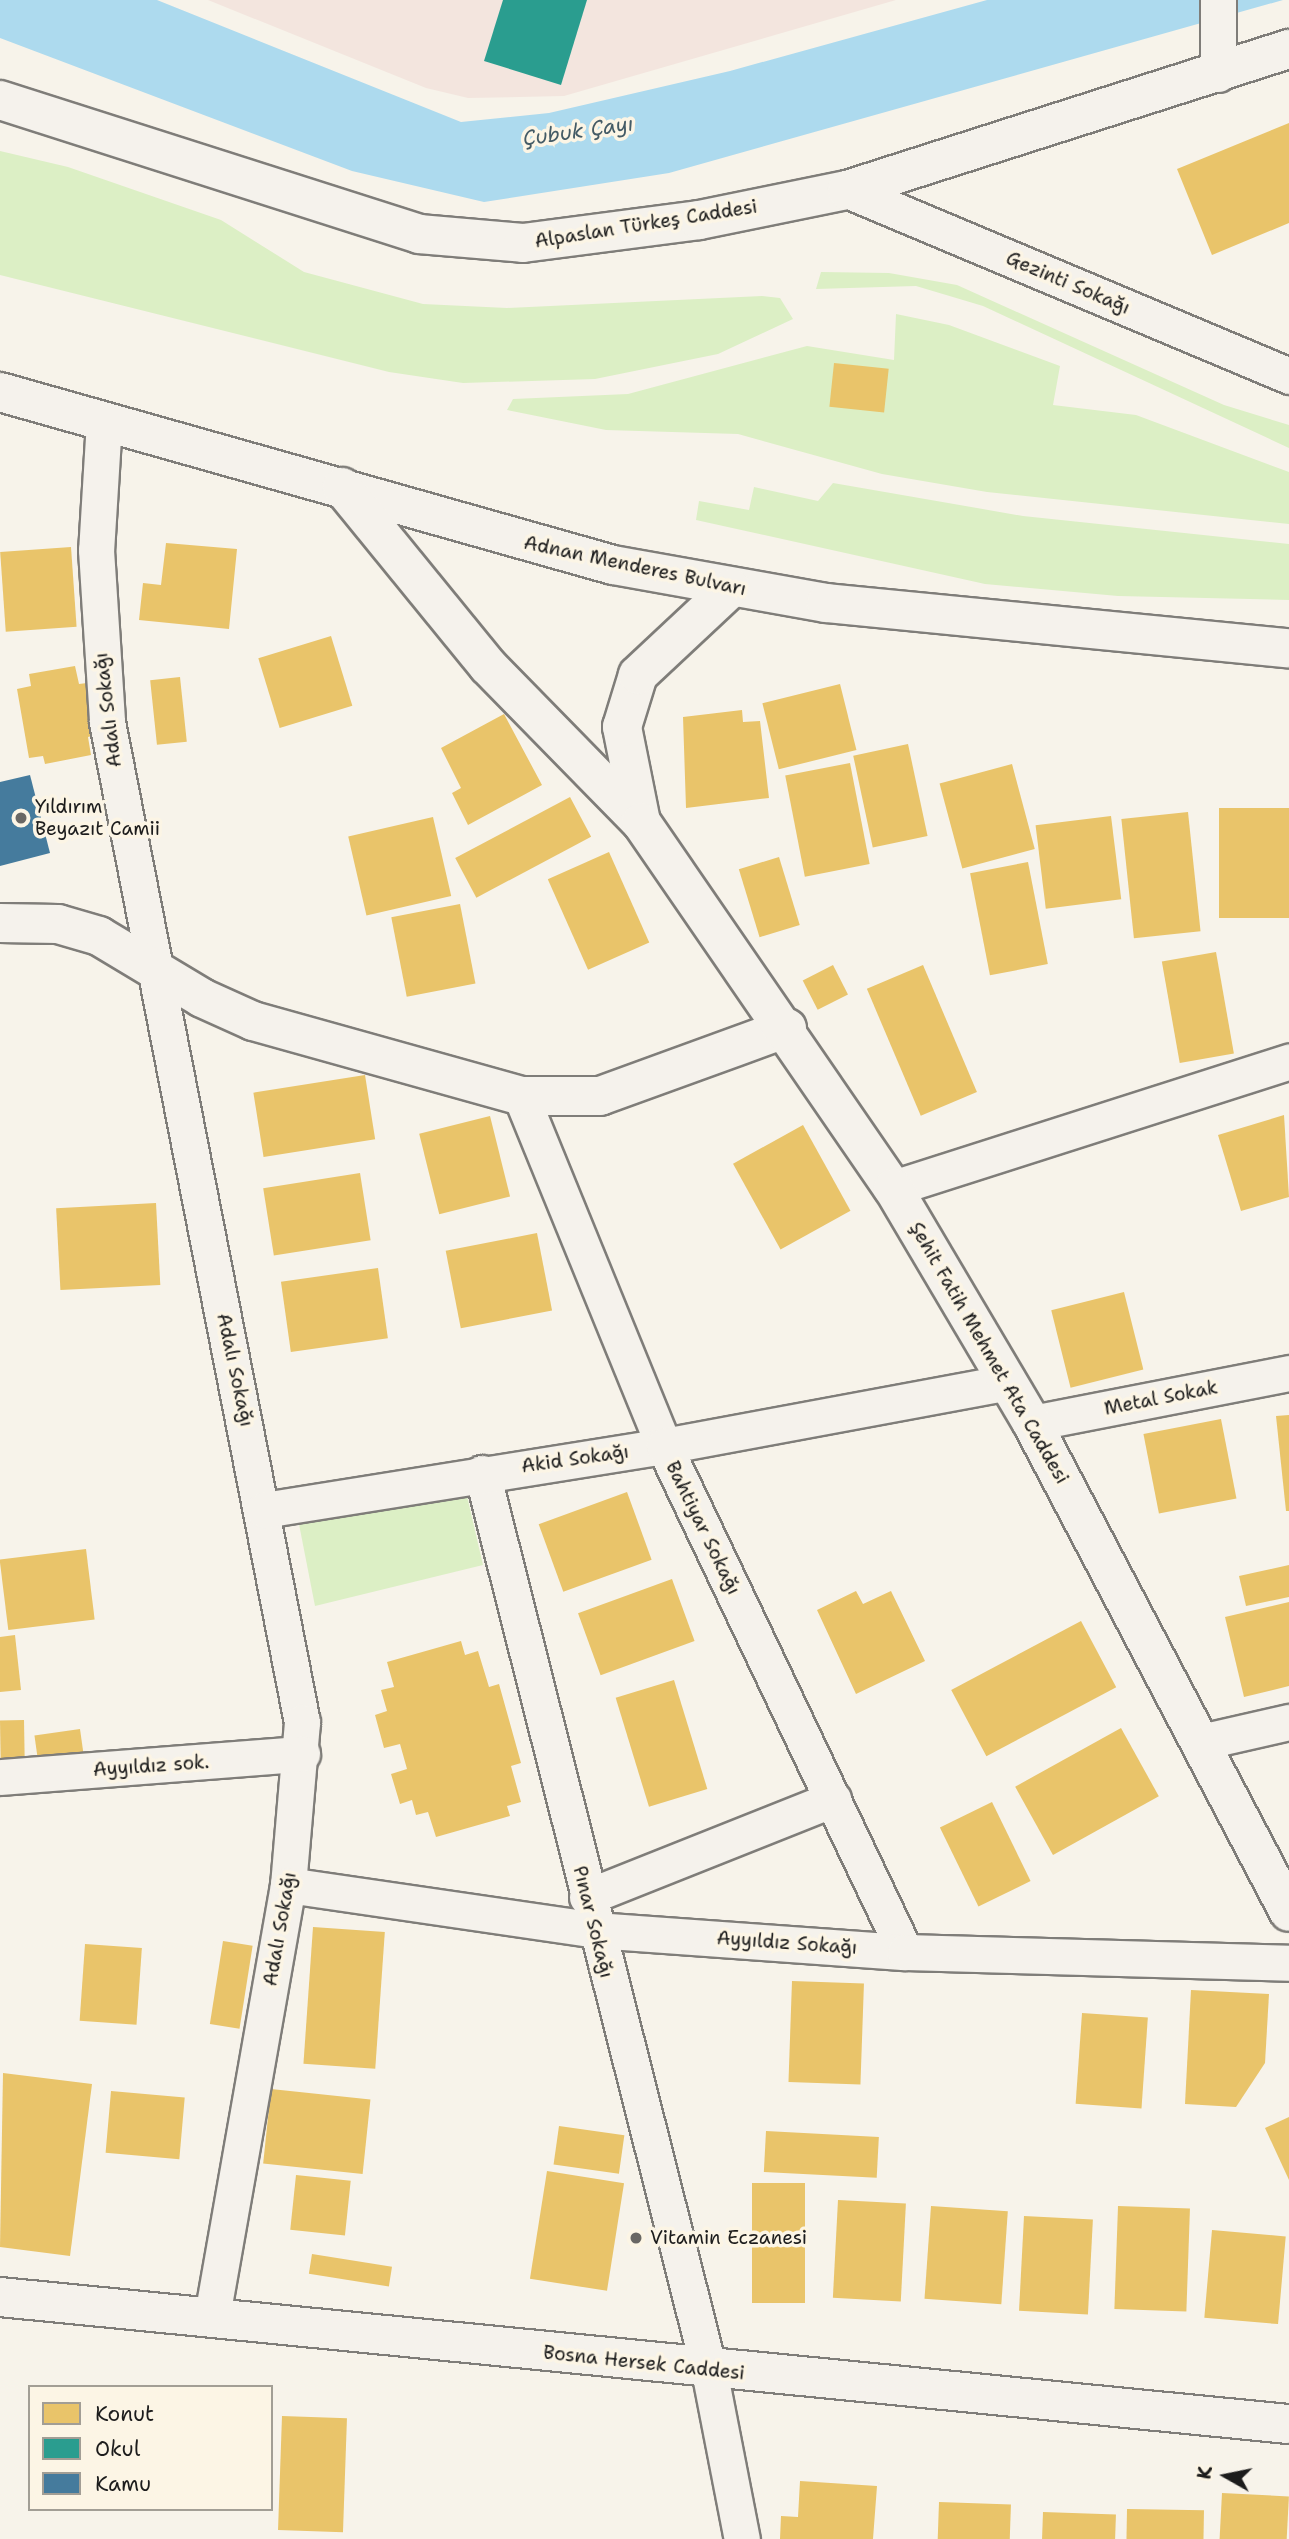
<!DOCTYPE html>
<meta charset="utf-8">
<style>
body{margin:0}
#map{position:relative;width:1289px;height:2539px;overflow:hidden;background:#f7f3ea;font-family:"Shantell Sans",sans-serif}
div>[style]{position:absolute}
.built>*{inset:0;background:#f3e5de}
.green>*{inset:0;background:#dcefc5}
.water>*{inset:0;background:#addaee}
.homes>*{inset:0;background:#e9c46a;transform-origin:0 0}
.schools>*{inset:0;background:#2a9d8f}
.public>*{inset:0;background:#457b9d}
.roads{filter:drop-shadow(2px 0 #7f7d79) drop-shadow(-2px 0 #7f7d79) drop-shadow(0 2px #7f7d79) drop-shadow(0 -2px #7f7d79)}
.minor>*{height:35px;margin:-17.5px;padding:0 17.5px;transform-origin:17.5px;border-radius:17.5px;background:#f5f2ec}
.tertiary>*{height:38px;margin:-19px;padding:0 19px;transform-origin:19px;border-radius:19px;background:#f5f2ec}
.secondary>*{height:38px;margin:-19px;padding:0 19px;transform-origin:19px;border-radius:19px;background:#f5f2ec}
.dots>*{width:19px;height:19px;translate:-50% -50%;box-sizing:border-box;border:4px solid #fcf5e5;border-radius:50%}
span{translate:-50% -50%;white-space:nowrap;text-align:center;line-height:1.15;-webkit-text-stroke:7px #fcf5e5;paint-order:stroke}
.street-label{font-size:19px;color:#1c1c1c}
.poi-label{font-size:19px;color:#1c1c1c}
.left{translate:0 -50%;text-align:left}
.water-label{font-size:21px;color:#445b66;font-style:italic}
.legend{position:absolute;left:28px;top:2385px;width:245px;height:126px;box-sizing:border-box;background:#fcf5e5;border:2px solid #a29e95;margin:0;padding:9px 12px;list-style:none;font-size:21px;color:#1c1c1c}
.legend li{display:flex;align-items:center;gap:14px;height:35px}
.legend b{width:35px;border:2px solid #a29e95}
.north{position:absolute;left:1191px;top:2441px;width:70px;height:70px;-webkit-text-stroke:5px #fcf5e5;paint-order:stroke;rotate:279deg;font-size:19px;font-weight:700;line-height:28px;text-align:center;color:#1c1c1c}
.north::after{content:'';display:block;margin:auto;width:24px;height:32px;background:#1c1c1c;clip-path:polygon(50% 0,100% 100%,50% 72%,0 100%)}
</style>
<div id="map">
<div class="built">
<div style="clip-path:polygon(208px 0,896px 0,564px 96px,468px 98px,426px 88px)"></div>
</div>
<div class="green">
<div style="clip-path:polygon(0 151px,68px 167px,221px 220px,304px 272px,423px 304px,507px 308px,762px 296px,780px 298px,793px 319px,718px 354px,595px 379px,463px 383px,389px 372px,0 275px)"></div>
<div style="clip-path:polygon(821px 272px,889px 273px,957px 285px,1224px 405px,1289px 425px,1289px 448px,983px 306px,916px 286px,816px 289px)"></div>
<div style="clip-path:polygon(896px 314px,949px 325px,1060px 366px,1053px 405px,1136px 415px,1289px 472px,1289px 524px,987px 492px,882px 474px,738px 434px,606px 430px,507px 410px,513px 399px,628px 394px,807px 346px,894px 360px)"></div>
<div style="clip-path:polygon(833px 483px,1023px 516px,1289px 544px,1289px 600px,1118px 596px,985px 584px,696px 520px,699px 501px,749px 510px,754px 487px,818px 501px)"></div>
<div style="clip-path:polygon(467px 1496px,483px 1565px,315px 1606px,298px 1519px)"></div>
</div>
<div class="water">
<div style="clip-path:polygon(0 0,157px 0,461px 122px,549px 113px,730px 71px,987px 0,1283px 0,669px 173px,484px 202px,352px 171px,0 38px)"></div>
</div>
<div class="homes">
<div style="clip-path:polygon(1289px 123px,1289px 223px,1212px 255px,1177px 169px)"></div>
<div style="left:834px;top:363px;width:55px;height:44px;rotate:6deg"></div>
<div style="clip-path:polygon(166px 543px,237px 549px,229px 629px,139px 620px,143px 583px,161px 585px)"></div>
<div style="left:71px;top:547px;width:80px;height:71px;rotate:86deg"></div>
<div style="left:331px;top:636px;width:73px;height:76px;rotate:73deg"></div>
<div style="clip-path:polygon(75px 666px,79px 684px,87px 683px,96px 735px,88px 737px,91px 755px,45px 764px,43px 756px,29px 758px,17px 689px,31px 686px,29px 674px)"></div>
<div style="left:180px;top:677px;width:65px;height:30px;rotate:84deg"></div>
<div style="left:840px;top:684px;width:68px;height:80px;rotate:76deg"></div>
<div style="clip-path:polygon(742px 710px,743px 722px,760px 721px,769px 798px,686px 808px,683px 717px)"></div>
<div style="clip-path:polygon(504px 714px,542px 785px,468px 825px,452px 793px,461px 788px,441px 748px)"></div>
<div style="left:908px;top:744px;width:94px;height:56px;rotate:78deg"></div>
<div style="left:850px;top:763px;width:103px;height:66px;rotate:79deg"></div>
<div style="left:1012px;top:764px;width:88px;height:75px;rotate:75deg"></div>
<div style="left:570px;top:797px;width:45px;height:130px;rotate:62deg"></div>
<div style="left:1289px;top:808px;width:110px;height:70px;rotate:90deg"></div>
<div style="left:1188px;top:812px;width:120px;height:67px;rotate:84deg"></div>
<div style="left:1111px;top:816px;width:84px;height:76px;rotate:83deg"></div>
<div style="left:433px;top:817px;width:81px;height:87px;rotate:77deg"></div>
<div style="left:609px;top:852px;width:99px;height:67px;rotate:66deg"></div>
<div style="left:779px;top:857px;width:71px;height:42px;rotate:73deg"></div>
<div style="left:1028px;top:862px;width:104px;height:59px;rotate:79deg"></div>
<div style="left:460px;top:904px;width:81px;height:70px;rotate:79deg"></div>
<div style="left:1216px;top:952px;width:103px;height:55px;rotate:80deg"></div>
<div style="left:833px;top:965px;width:33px;height:34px;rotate:63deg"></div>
<div style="left:923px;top:965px;width:138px;height:61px;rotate:67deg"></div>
<div style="left:365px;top:1075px;width:65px;height:113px;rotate:81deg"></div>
<div style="clip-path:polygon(1284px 1115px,1289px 1197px,1241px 1211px,1218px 1135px)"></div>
<div style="left:490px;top:1116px;width:83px;height:73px;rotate:76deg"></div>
<div style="left:803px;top:1125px;width:98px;height:80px;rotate:61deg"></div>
<div style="left:360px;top:1173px;width:68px;height:98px;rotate:81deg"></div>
<div style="left:156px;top:1203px;width:82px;height:100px;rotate:87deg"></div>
<div style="left:537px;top:1233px;width:79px;height:93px;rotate:79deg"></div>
<div style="left:378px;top:1268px;width:71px;height:98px;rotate:82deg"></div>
<div style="left:1124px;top:1292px;width:80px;height:75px;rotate:76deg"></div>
<div style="clip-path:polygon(1289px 1415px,1289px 1511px,1286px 1511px,1276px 1416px)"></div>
<div style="left:1221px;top:1419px;width:81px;height:79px;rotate:79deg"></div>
<div style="left:627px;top:1492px;width:72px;height:94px;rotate:70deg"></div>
<div style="left:86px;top:1549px;width:71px;height:87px;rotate:83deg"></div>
<div style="clip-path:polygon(1289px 1565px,1289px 1597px,1246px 1606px,1239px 1576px)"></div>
<div style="left:672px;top:1579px;width:66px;height:100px;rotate:70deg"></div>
<div style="clip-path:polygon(856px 1591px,863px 1604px,891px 1591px,925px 1661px,856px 1694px,817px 1610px)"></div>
<div style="clip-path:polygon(1289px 1602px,1289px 1686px,1244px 1697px,1225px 1617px)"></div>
<div style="left:1081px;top:1621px;width:75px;height:147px;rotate:62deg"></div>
<div style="clip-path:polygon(15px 1635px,21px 1690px,0 1692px,0 1637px)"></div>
<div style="clip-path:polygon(461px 1641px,465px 1655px,478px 1651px,489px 1687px,499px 1684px,521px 1763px,511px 1766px,521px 1802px,507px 1806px,510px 1816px,436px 1837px,428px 1812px,416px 1815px,412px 1800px,400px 1804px,391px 1774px,407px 1769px,400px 1744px,384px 1748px,375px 1715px,387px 1711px,381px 1690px,394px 1687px,387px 1662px)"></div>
<div style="left:674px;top:1680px;width:114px;height:61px;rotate:73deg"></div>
<div style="left:24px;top:1720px;width:49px;height:24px;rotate:89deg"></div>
<div style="left:1121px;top:1728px;width:78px;height:121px;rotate:61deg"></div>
<div style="left:80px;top:1729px;width:29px;height:46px;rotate:82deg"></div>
<div style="left:992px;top:1802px;width:88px;height:58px;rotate:64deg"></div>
<div style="left:313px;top:1927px;width:72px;height:137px;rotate:4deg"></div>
<div style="left:223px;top:1941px;width:30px;height:84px;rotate:9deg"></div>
<div style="left:85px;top:1944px;width:57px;height:77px;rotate:4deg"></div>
<div style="left:792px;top:1981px;width:72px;height:101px;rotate:2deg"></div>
<div style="clip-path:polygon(1191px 1990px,1269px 1994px,1265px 2063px,1236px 2107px,1185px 2104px)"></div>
<div style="left:1082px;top:2013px;width:66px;height:91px;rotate:4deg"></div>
<div style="clip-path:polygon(3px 2073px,92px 2084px,70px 2256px,0 2247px)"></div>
<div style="left:271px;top:2089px;width:100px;height:75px;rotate:6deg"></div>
<div style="left:111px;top:2091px;width:74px;height:62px;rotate:5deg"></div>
<div style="clip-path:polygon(1289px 2117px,1289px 2180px,1265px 2128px)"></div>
<div style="left:559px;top:2126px;width:66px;height:39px;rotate:8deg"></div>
<div style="left:766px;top:2131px;width:113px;height:41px;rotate:3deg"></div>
<div style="left:547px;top:2171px;width:78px;height:109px;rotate:9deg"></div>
<div style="left:296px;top:2175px;width:55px;height:55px;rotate:6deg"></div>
<div style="left:752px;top:2183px;width:53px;height:120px"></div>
<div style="left:838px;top:2200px;width:68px;height:98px;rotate:3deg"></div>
<div style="left:931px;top:2206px;width:77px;height:93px;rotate:4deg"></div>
<div style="left:1118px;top:2206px;width:72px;height:103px;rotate:2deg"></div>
<div style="left:1024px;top:2216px;width:69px;height:95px;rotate:3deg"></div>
<div style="left:1212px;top:2230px;width:74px;height:88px;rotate:5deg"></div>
<div style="left:312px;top:2254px;width:81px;height:20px;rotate:9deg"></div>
<div style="left:282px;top:2416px;width:65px;height:114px;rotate:2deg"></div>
<div style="clip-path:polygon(800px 2481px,877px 2486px,873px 2539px,780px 2539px,781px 2516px,798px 2517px)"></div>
<div style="left:1222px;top:2493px;width:67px;height:46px;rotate:3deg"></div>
<div style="left:939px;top:2502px;width:72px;height:37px;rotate:2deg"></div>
<div style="left:1127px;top:2509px;width:77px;height:30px;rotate:1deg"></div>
<div style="left:1043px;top:2512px;width:73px;height:27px;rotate:2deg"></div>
</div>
<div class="schools">
<div style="clip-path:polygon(503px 0,587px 0,561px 85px,484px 61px)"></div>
</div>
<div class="public">
<div style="clip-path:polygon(30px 775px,50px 853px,0 866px,0 782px)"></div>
</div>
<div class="roads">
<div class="minor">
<div style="left:1218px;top:0;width:74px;rotate:90deg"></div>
<div style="left:847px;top:190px;width:480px;rotate:22.8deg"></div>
<div style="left:104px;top:421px;width:129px;rotate:93.5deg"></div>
<div style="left:96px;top:550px;width:172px;rotate:86.3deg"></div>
<div style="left:107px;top:722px;width:1019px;rotate:78.97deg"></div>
<div style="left:302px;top:1722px;width:164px;rotate:94.9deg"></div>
<div style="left:288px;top:1885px;width:440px;rotate:100deg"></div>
<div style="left:521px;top:1096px;width:378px;rotate:67.8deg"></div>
<div style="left:664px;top:1446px;width:560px;rotate:64.53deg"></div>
<div style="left:893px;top:1188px;width:416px;rotate:-17.7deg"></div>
<div style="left:1032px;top:1423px;width:262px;rotate:-11deg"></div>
<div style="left:482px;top:1473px;width:925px;rotate:75.8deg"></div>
<div style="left:709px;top:2370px;width:172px;rotate:79deg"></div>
<div style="left:264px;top:1510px;width:405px;rotate:-9.1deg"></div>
<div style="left:664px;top:1446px;width:350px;rotate:-10.5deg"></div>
<div style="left:1201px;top:1742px;width:90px;rotate:-12.8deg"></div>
<div style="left:0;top:1777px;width:303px;rotate:-4.4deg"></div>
<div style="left:288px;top:1885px;width:310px;rotate:8.3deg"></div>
<div style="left:595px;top:1930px;width:311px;rotate:4.1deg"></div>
<div style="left:905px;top:1952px;width:384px;rotate:1.6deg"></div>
<div style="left:587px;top:1897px;width:265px;rotate:-21.7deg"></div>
</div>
<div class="tertiary">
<div style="left:0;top:100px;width:440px;rotate:17.7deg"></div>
<div style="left:419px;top:234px;width:104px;rotate:4.9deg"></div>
<div style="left:523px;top:243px;width:177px;rotate:-7.4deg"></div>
<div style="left:699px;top:220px;width:151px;rotate:-11.5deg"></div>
<div style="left:847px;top:190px;width:464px;rotate:-17.7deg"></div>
<div style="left:0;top:923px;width:58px;rotate:1deg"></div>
<div style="left:58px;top:924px;width:43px;rotate:16.3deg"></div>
<div style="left:99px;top:936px;width:120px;rotate:31deg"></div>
<div style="left:202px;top:998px;width:56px;rotate:24.3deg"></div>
<div style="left:253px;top:1021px;width:278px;rotate:15.6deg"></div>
<div style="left:521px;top:1096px;width:79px"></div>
<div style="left:600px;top:1096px;width:199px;rotate:-20deg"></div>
</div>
<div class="secondary">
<div style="left:0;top:392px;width:637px;rotate:15.76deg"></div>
<div style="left:613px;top:565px;width:216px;rotate:10.1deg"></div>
<div style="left:826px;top:603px;width:465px;rotate:5.6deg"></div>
<div style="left:342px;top:487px;width:231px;rotate:50.8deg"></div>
<div style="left:488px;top:666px;width:219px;rotate:45.6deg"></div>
<div style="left:641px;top:822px;width:97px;rotate:-101.3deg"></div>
<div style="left:622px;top:727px;width:54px;rotate:-72.9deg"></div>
<div style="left:638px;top:675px;width:127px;rotate:-43.1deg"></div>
<div style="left:641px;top:822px;width:444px;rotate:55.5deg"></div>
<div style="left:893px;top:1188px;width:273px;rotate:59.4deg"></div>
<div style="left:1032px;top:1423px;width:552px;rotate:62.28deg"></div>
<div style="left:0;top:2297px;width:1295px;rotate:5.63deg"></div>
</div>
</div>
<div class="dots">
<div style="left:21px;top:818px;background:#696764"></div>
<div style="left:636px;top:2238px;background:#696764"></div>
</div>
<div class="street-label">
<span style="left:646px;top:224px;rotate:-9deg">Alpaslan Türkeş Caddesi</span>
<span style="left:1068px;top:283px;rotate:23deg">Gezinti Sokağı</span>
<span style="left:635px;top:566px;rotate:12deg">Adnan Menderes Bulvarı</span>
<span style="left:108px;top:710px;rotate:-97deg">Adalı Sokağı</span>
<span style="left:989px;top:1353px;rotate:60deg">Şehit Fatih Mehmet Ata Caddesi</span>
<span style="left:235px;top:1370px;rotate:78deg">Adalı Sokağı</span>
<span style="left:1161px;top:1398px;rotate:-11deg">Metal Sokak</span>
<span style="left:575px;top:1459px;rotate:-8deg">Akid Sokağı</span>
<span style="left:703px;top:1528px;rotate:64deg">Bahtiyar Sokağı</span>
<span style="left:151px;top:1766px;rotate:-4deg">Ayyıldız sok.</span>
<span style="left:593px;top:1922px;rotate:76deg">Pınar Sokağı</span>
<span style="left:280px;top:1929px;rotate:-80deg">Adalı Sokağı</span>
<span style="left:787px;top:1943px;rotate:4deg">Ayyıldız Sokağı</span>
<span style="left:644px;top:2363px;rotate:6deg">Bosna Hersek Caddesi</span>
</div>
<div class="poi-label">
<span class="left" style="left:35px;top:818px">Yıldırım<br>Beyazıt Camii</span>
<span class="left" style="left:650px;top:2238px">Vitamin Eczanesi</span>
</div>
<div class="water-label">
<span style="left:578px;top:131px;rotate:-8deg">Çubuk Çayı</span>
</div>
<ul class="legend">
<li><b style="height:19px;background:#e9c46a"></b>Konut</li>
<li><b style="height:19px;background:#2a9d8f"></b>Okul</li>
<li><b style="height:19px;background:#457b9d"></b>Kamu</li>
</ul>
<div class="north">K</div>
</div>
